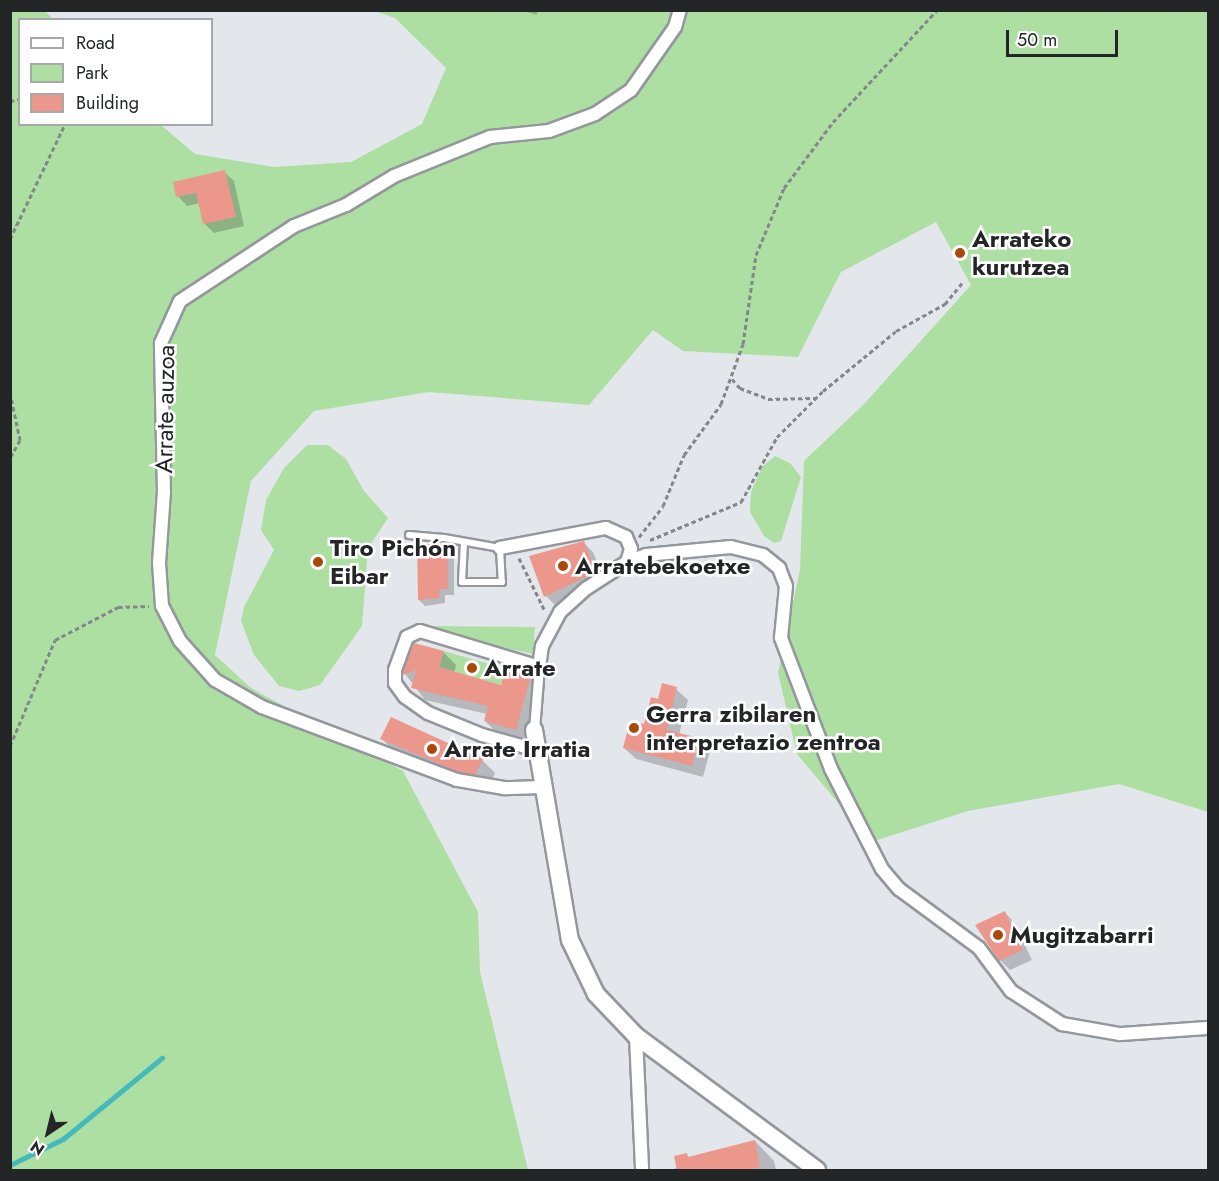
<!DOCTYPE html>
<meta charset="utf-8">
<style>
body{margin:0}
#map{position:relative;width:1219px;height:1181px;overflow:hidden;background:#e3e7ec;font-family:Jost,sans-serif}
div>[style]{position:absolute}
.green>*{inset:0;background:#addfa3;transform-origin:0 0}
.shadow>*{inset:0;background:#0003}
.stream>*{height:4.5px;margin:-2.25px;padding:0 2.25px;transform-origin:2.25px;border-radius:2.25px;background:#45babd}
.building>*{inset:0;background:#eb978c}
.path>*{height:3px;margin-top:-1.5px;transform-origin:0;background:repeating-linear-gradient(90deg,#83868a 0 4.5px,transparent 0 7.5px)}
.roads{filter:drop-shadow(2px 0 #94979c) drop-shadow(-2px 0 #94979c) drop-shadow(0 2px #94979c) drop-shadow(0 -2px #94979c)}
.service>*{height:6px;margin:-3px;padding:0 3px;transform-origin:3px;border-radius:3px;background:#fff}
.pedestrian>*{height:9px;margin:-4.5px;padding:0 4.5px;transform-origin:4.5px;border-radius:4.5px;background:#fff}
.minor>*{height:12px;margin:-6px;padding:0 6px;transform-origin:6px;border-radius:6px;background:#fff}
.tertiary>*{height:16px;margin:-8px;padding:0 8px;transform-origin:8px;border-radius:8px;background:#fff}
.dots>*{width:16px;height:16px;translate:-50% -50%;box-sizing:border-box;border:3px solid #fff;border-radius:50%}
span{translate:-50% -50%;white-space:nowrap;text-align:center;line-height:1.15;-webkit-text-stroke:5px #fff;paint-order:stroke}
.poi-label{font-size:24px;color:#232527;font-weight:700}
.left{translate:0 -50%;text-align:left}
.street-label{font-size:24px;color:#232527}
.frame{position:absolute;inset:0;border:12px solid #232527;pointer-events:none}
.legend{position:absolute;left:18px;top:18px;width:195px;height:108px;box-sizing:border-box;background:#fff;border:2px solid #a7a8a9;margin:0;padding:8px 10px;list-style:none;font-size:18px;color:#232527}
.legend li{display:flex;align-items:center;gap:12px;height:30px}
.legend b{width:30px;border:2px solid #a7a8a9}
.north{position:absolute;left:18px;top:1103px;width:60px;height:60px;-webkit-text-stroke:4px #fff;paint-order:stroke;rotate:215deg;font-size:16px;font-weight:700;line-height:24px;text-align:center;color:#232527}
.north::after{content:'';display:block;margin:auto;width:21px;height:27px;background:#232527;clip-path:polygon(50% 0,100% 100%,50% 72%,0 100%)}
.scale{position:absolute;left:1006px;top:30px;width:112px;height:27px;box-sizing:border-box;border:3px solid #232527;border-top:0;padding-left:8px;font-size:18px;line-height:21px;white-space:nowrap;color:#232527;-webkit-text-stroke:4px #fff;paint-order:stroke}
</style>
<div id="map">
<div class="green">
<div style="clip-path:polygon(10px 11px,45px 11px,53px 19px,20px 20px,20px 124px,161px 125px,195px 154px,274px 167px,351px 162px,422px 124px,446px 68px,395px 18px,374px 11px,1208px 11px,1208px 812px,1119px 784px,968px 811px,871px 842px,797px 754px,778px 673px,800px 570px,804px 461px,864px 404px,971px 285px,936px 222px,841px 272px,798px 357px,683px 351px,653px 330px,589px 405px,429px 392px,314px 411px,251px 481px,215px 655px,251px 688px,403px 771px,478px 912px,480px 972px,528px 1170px,11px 1170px)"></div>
<div style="clip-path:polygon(307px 445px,328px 445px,346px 459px,364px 491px,388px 518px,368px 548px,362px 626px,320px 685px,299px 691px,279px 686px,254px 655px,241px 621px,244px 607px,274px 550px,261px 530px,266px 500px,284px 468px)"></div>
<div style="clip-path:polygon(775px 456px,790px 463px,801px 477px,781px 541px,774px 543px,764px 536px,750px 512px,751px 492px,762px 467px)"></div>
<div style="clip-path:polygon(425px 626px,535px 627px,533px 654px,424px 630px)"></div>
<div style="left:444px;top:651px;width:64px;height:17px;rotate:16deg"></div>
</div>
<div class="shadow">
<div style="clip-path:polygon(520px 10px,538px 10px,537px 15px)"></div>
<div style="clip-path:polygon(224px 172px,234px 181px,244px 226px,214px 233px,205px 224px,200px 203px,187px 206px,178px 196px)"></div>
<div style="clip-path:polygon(583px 542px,593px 552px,605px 582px,555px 605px,546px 596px)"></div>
<div style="clip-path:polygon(442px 546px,454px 558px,454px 595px,445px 595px,445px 603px,425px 606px,419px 600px)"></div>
<div style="clip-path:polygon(415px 645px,443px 652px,456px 665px,454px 673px,502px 687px,506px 671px,531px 678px,544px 691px,529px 742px,498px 734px,485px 721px,487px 714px,425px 700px,405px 674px)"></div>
<div style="clip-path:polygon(676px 689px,688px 700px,679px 735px,698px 740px,710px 751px,703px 777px,636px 759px,624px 748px,645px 726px,659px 701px)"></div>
<div style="clip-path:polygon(382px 739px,482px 760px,495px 773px,489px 787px,395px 752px)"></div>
<div style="clip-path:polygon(1005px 913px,1014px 922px,1032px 960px,1010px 970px,1000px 960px)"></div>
<div style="clip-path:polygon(755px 1141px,774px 1161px,776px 1170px,674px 1170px,686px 1154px,690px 1158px)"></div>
</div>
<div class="stream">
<div style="left:10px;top:1165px;width:59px;rotate:-26.1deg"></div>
<div style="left:63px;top:1139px;width:128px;rotate:-39.3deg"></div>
</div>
<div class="building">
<div style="clip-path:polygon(225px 170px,236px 217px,203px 224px,196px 193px,176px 197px,173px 182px)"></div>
<div style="clip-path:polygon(584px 541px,596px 572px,544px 597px,529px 556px)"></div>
<div style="clip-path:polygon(417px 544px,442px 544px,443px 551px,448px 551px,448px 589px,440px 589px,439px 598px,418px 600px)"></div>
<div style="clip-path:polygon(414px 643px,444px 651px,439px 667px,501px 685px,505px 669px,531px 676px,516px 730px,484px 721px,488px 706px,411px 688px,416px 670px,403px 675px,403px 671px)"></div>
<div style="clip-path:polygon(662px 683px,677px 687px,667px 730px,699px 738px,692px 766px,623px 748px,630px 721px,644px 724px,651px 697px,658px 699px)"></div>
<div style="clip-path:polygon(391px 717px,483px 759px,475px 775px,459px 772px,380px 739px)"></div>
<div style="clip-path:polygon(1005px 911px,1023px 950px,999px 961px,975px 925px)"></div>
<div style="clip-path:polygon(755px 1140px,760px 1167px,744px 1170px,677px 1170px,674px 1156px,687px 1153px,688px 1157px)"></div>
</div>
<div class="path">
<div style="left:10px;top:101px;width:10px;rotate:-11deg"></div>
<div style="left:10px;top:239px;width:127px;rotate:-64.4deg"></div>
<div style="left:732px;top:379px;width:12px;rotate:48deg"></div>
<div style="left:740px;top:388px;width:30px;rotate:21deg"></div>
<div style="left:768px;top:399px;width:47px;rotate:-1.2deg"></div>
<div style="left:10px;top:392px;width:49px;rotate:78.2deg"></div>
<div style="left:20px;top:440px;width:21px;rotate:119deg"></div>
<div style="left:639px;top:537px;width:39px;rotate:-52deg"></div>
<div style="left:663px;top:506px;width:55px;rotate:-67.6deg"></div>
<div style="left:684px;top:455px;width:63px;rotate:-54deg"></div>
<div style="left:721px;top:404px;width:64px;rotate:-69.9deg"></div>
<div style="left:743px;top:344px;width:90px;rotate:-81.7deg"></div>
<div style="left:756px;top:255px;width:73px;rotate:-67.3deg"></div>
<div style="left:784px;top:188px;width:82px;rotate:-53.4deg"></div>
<div style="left:833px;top:122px;width:153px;rotate:-47.1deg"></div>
<div style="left:650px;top:540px;width:99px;rotate:-22.7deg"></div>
<div style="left:741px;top:502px;width:74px;rotate:-61deg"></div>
<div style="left:777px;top:437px;width:65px;rotate:-45deg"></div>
<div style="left:823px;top:391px;width:94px;rotate:-39.4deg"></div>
<div style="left:896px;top:331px;width:56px;rotate:-28.9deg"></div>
<div style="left:945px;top:304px;width:27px;rotate:-51deg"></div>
<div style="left:519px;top:558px;width:59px;rotate:63.9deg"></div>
<div style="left:10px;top:746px;width:115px;rotate:-67deg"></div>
<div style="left:55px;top:640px;width:71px;rotate:-27.6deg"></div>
<div style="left:118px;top:607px;width:31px;rotate:-2deg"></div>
</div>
<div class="roads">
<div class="service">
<div style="left:409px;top:535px;width:35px;rotate:5deg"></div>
<div style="left:444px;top:538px;width:57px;rotate:10.1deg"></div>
<div style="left:500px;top:548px;width:34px;rotate:87deg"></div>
<div style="left:502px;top:582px;width:40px;rotate:180deg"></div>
<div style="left:462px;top:582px;width:40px;rotate:-87.1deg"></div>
</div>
<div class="pedestrian">
<div style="left:534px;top:730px;width:63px;rotate:-85.5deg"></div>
</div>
<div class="minor">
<div style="left:500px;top:548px;width:108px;rotate:-10.7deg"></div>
<div style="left:606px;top:528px;width:22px;rotate:24deg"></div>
<div style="left:626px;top:537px;width:13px;rotate:67deg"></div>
<div style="left:631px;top:549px;width:14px;rotate:107deg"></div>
<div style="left:536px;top:750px;width:56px;rotate:-164.5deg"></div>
<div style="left:482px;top:735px;width:58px;rotate:-157.8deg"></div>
<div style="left:428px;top:713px;width:28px;rotate:-145deg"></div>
<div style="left:405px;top:697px;width:17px;rotate:-126deg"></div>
<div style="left:395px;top:683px;width:13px;rotate:-90deg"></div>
<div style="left:395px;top:670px;width:35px;rotate:-70deg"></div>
<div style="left:407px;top:637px;width:14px;rotate:-25deg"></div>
<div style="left:420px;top:631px;width:124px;rotate:16.8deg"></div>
<div style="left:539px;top:667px;width:21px;rotate:-82deg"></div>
<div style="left:542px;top:646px;width:38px;rotate:-62deg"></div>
<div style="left:560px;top:612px;width:36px;rotate:-42deg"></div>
<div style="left:587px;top:588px;width:48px;rotate:-33deg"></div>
<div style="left:627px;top:562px;width:20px;rotate:-20deg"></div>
<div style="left:646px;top:555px;width:85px;rotate:-5.4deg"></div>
<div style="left:731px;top:547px;width:33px;rotate:14deg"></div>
<div style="left:763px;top:555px;width:21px;rotate:39deg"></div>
<div style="left:779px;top:568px;width:19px;rotate:69deg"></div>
<div style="left:786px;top:586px;width:52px;rotate:95.5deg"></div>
<div style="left:781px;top:638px;width:140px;rotate:69.1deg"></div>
<div style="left:831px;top:769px;width:112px;rotate:63deg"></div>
<div style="left:882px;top:869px;width:26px;rotate:50deg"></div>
<div style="left:899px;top:889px;width:99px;rotate:36.4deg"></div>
<div style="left:979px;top:948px;width:54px;rotate:53.3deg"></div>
<div style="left:1011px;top:991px;width:61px;rotate:32.9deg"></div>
<div style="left:1062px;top:1024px;width:59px;rotate:9.8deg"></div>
<div style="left:1120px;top:1034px;width:88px;rotate:-3.9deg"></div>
<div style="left:542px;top:787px;width:38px;rotate:178deg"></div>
<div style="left:504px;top:788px;width:48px;rotate:-170.3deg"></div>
<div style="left:457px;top:780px;width:208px;rotate:-159.5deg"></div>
<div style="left:262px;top:707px;width:54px;rotate:-150.1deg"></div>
<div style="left:215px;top:680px;width:52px;rotate:-131.9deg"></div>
<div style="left:180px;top:641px;width:39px;rotate:-117deg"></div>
<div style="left:162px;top:606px;width:43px;rotate:-94deg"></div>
<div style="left:159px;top:563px;width:71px;rotate:-86deg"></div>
<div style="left:164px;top:492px;width:149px;rotate:-91.2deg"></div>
<div style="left:161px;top:343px;width:46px;rotate:-65.7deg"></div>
<div style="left:180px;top:301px;width:136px;rotate:-33.3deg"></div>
<div style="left:294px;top:226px;width:56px;rotate:-22deg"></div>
<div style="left:346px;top:205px;width:56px;rotate:-31.1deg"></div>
<div style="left:394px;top:176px;width:104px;rotate:-22.1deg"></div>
<div style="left:490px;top:137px;width:59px;rotate:-5.8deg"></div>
<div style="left:549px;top:131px;width:49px;rotate:-20.3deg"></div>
<div style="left:595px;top:114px;width:43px;rotate:-33.7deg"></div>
<div style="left:631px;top:90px;width:77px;rotate:-55.1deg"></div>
<div style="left:675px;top:27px;width:18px;rotate:-74deg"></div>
<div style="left:636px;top:1036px;width:134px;rotate:87.4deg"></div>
</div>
<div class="tertiary">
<div style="left:534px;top:730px;width:213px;rotate:80.3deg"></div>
<div style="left:570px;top:940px;width:60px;rotate:64.3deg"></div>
<div style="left:596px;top:994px;width:58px;rotate:46.4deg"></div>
<div style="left:636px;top:1036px;width:225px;rotate:36.5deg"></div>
</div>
</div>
<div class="dots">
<div style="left:960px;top:253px;background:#aa4809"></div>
<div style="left:318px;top:562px;background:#aa4809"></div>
<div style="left:563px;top:566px;background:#aa4809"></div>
<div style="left:472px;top:668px;background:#aa4809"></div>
<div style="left:634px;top:728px;background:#aa4809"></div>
<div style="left:432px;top:749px;background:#aa4809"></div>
<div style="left:998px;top:935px;background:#aa4809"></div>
</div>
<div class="poi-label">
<span class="left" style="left:972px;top:253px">Arrateko<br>kurutzea</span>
<span class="left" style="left:330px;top:562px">Tiro Pichón<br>Eibar</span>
<span class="left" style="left:575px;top:566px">Arratebekoetxe</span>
<span class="left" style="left:484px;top:668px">Arrate</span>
<span class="left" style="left:646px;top:728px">Gerra zibilaren<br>interpretazio zentroa</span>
<span class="left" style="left:444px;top:749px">Arrate Irratia</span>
<span class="left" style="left:1010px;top:935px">Mugitzabarri</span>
</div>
<div class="street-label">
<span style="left:165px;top:409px;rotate:-89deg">Arrate auzoa</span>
</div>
<div class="frame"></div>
<ul class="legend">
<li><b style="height:8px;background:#fff"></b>Road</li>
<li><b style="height:16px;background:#addfa3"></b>Park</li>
<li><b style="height:16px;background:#eb978c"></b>Building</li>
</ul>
<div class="north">N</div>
<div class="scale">50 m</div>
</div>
